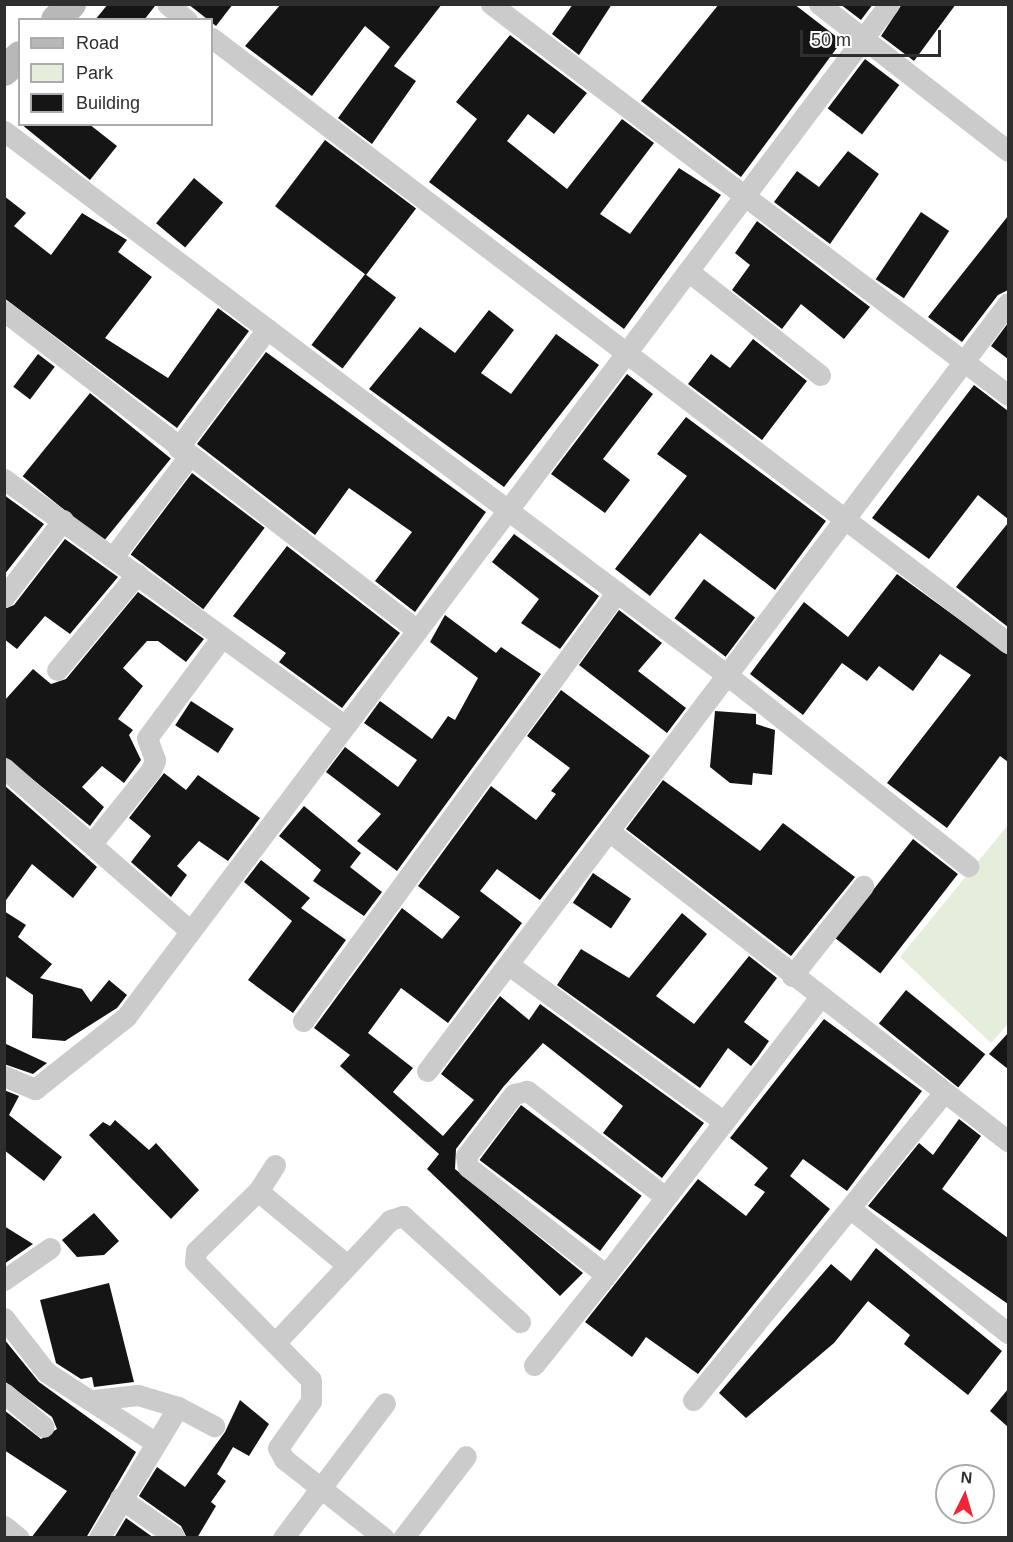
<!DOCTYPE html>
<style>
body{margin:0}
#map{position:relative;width:1013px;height:1542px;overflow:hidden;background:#fff;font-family:Helvetica,sans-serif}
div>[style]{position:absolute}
.green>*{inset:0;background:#e5eddb}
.building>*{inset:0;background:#151515;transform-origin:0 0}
.street>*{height:21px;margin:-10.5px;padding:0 10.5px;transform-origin:10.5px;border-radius:10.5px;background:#cbcbcb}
.secondary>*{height:30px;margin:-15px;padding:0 15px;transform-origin:15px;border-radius:15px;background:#b8b8b8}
span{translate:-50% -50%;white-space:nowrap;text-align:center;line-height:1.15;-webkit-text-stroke:6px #fff;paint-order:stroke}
.frame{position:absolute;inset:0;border:6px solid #2e2e2e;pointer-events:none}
.legend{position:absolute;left:18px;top:18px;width:195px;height:108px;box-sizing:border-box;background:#fff;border:2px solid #ababab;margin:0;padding:8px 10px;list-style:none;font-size:18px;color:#2e2e2e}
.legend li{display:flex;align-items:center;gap:12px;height:30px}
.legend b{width:30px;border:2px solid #ababab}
.north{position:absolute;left:935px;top:1464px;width:60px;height:60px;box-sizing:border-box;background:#fff;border:2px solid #ababab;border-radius:50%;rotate:5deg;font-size:16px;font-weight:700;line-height:24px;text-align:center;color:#2e2e2e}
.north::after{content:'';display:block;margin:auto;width:21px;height:27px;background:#f32333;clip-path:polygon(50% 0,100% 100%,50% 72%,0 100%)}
.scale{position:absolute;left:800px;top:30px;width:141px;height:27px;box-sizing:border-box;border:3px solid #2e2e2e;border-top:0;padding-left:8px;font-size:18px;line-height:21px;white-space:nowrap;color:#2e2e2e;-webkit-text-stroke:4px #fff;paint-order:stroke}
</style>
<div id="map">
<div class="green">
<div style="clip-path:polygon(1008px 825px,1008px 1024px,991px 1043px,900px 957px)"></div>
</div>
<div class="building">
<div style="clip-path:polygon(108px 4px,155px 4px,155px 6px,144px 20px,95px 20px)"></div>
<div style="clip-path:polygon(188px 4px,233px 4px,216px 26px)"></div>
<div style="clip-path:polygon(281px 4px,442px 4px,394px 66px,416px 81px,372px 144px,338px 118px,390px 47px,365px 26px,312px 96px,245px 46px)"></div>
<div style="clip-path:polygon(573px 4px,612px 4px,579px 55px,552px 34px)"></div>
<div style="clip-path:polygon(719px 4px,794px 4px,842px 41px,741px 177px,641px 101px)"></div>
<div style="clip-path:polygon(840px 4px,873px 4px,861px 20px)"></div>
<div style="clip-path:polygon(902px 4px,956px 4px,914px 61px,881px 36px)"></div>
<div style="clip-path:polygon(510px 35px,587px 93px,554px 134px,528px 114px,507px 141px,567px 189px,622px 119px,654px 143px,600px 214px,630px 234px,679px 168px,721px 195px,624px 329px,429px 182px,477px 119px,456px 102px)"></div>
<div style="left:865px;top:59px;width:43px;height:62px;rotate:37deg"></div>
<div style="clip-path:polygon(21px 124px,89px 124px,117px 146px,90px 180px)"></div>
<div style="left:325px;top:140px;width:114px;height:83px;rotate:37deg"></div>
<div style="clip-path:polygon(848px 151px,879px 174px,830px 244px,774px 202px,797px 171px,819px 187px)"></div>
<div style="left:194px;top:178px;width:38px;height:59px;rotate:40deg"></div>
<div style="clip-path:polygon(4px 196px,26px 213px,14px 226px,51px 255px,82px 213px,127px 240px,118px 252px,152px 277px,105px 338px,168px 378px,218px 308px,249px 331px,177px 428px,4px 298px)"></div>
<div style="left:921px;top:212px;width:34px;height:81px;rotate:34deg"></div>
<div style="clip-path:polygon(1008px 216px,1008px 290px,998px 295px,962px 342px,928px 317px)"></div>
<div style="clip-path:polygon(757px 221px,870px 307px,844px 339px,801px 304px,782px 329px,732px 290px,750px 265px,735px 253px)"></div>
<div style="left:365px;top:274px;width:39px;height:89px;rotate:37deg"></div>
<div style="clip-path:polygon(489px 310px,514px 330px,481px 373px,511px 394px,556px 334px,599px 365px,504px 487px,369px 389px,420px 327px,455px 353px)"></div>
<div style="clip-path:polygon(1008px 323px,1008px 359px,991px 346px)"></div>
<div style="clip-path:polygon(753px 339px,807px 381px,762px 440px,688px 384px,711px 354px,730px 368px)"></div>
<div style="clip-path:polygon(266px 352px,486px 512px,415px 612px,375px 581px,412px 532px,349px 488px,315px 535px,197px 444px)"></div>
<div style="left:38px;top:354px;width:21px;height:41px;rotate:37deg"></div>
<div style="clip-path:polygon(627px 374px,653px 394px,603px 459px,630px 480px,605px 513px,551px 474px)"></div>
<div style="clip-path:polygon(974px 385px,1008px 411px,1008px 519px,978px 495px,929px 559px,872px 518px)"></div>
<div style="left:90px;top:393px;width:104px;height:107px;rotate:39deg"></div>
<div style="clip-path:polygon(686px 417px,826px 521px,775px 590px,700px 533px,650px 596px,615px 569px,687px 476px,657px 454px)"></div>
<div style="left:192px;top:473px;width:91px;height:102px;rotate:37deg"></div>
<div style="clip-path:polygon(4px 495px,44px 524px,4px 575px)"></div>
<div style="clip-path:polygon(1008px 523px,1008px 627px,956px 587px)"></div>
<div style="clip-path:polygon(514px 534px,599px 596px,560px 649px,521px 623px,539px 599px,492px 562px)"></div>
<div style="clip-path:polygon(65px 539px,118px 577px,70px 634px,45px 616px,17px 649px,4px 639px,4px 609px,14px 605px)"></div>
<div style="clip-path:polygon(287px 546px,400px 633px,342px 708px,279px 662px,286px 653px,233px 616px)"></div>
<div style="clip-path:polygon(897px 574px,1008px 655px,1008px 762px,1000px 756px,947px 828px,887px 783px,971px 675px,940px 654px,913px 691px,879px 666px,867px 681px,842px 663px,803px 715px,750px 674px,804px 602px,848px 637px)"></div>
<div style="left:704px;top:579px;width:64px;height:49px;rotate:37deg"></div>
<div style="clip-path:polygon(138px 592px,204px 639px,186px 662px,158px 641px,147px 641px,123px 668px,143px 686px,118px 719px,133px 730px,129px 735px,141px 760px,124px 783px,102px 766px,82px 787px,104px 807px,90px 826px,4px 756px,4px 701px,33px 669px,51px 684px,66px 679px)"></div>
<div style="clip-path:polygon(619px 610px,662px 643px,638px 671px,686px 708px,667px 733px,579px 665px)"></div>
<div style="clip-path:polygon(445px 615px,496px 653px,501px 647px,541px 674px,397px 871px,357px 841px,381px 814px,326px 772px,345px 747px,398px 787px,417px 760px,364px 723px,380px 701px,432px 739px,448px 716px,455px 720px,478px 678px,430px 642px)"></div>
<div style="clip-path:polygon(561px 690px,650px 756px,540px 900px,497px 869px,480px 891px,522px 923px,448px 1023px,401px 988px,368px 1033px,413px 1068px,393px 1092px,443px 1136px,474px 1100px,441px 1074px,500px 996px,529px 1020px,540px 1004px,704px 1123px,662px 1178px,603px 1133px,623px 1106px,543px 1043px,504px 1086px,456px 1149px,455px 1169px,583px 1273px,560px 1296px,427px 1169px,439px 1154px,340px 1066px,350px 1055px,314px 1028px,402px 908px,442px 939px,460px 917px,418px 886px,491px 786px,536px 820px,556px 794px,551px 791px,570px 768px,527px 736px)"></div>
<div style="left:191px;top:701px;width:51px;height:29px;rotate:33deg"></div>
<div style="clip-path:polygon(715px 711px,756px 714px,756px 724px,775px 730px,772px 775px,753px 773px,752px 785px,730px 783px,710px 767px)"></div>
<div style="clip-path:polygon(164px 773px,186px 790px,198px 775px,260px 818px,228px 861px,199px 841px,177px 866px,187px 875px,171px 897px,131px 862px,151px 836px,129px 818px)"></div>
<div style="clip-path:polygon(663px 780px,760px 851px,783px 823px,855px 877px,791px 956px,626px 829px)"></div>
<div style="clip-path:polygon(4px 785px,97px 867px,73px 898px,32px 864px,4px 903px)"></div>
<div style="clip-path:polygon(304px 806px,361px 853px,350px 867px,382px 892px,364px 916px,313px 881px,321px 870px,279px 836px)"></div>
<div style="left:913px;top:839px;width:57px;height:126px;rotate:38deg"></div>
<div style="clip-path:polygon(261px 860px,310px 898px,301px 908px,346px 940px,293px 1013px,248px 980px,292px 921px,244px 882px)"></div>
<div style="left:593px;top:873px;width:46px;height:36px;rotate:34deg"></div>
<div style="clip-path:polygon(4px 911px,26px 925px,18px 937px,52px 964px,40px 978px,82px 989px,91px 1002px,109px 980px,127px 995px,117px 1008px,65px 1041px,32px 1038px,33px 995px,4px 975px)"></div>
<div style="clip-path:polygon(682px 913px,707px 934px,656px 996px,694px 1024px,749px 956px,777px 978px,744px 1022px,769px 1041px,758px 1057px,751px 1066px,728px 1048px,700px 1088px,557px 985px,581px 949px,629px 978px)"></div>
<div style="left:906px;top:990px;width:102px;height:43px;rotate:39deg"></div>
<div style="clip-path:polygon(824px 1019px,922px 1091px,847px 1191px,803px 1159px,790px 1176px,830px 1209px,698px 1374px,646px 1337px,632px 1357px,585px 1322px,698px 1179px,746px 1216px,765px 1192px,754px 1185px,768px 1168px,730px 1138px)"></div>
<div style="clip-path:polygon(1008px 1033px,1008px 1069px,989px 1054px)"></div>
<div style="clip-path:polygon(4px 1043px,47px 1063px,33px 1074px,4px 1064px)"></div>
<div style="clip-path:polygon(4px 1090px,19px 1096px,9px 1115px,62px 1157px,44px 1181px,4px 1150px)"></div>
<div style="left:521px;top:1105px;width:151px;height:69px;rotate:37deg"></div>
<div style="clip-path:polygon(959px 1119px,981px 1136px,942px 1189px,1008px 1238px,1008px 1304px,868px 1206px,919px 1143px,933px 1155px)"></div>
<div style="clip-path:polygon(115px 1120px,149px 1150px,156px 1143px,199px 1190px,171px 1219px,89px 1135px,103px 1122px,110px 1126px)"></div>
<div style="clip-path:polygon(94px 1213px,119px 1241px,104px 1255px,77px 1257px,62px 1240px)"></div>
<div style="clip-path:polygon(4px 1226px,33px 1244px,4px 1264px)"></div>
<div style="clip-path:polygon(876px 1248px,1002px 1351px,968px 1395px,904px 1344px,910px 1335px,868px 1301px,834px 1343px,746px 1418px,719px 1393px,831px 1264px,851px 1281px)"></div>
<div style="clip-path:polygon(109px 1283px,134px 1382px,94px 1387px,92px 1377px,81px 1379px,56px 1363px,40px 1300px)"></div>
<div style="clip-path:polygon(4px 1339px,39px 1382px,136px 1452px,86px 1538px,31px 1538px,67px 1491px,4px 1450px,4px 1410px,41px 1439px,57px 1429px,52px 1417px,4px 1381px)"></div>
<div style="clip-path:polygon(1008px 1389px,1008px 1427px,990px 1411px)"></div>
<div style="clip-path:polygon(240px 1400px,269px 1424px,249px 1456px,233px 1447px,217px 1474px,226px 1481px,211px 1502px,216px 1506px,197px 1538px,187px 1538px,181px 1526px,139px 1496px,157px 1467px,185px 1487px,225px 1432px)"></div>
<div style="clip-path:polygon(126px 1518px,154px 1538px,114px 1538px)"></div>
</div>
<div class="street">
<div style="left:167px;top:4px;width:26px;rotate:39deg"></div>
<div style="left:491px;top:4px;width:648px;rotate:37.1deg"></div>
<div style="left:819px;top:4px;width:239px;rotate:37.9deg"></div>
<div style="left:212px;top:38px;width:1000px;rotate:37.24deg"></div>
<div style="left:4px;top:131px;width:905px;rotate:36.96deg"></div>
<div style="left:727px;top:675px;width:308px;rotate:38.4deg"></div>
<div style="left:688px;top:271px;width:168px;rotate:38.2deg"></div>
<div style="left:4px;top:311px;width:522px;rotate:37.68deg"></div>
<div style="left:178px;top:448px;width:149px;rotate:-53.2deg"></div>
<div style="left:4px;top:479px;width:421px;rotate:35.9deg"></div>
<div style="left:113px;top:557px;width:126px;rotate:-53deg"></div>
<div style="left:4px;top:597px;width:97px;rotate:-52.5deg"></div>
<div style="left:57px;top:670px;width:125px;rotate:-50.2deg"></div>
<div style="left:4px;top:768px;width:247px;rotate:41.2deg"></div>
<div style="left:610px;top:832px;width:504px;rotate:37.83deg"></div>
<div style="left:93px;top:842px;width:92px;rotate:-51.1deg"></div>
<div style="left:151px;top:770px;width:11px;rotate:-68deg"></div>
<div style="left:155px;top:760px;width:23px;rotate:-110deg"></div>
<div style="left:147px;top:738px;width:126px;rotate:-53.4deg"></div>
<div style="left:509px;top:965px;width:265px;rotate:36.1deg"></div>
<div style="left:792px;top:976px;width:115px;rotate:-51.7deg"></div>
<div style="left:303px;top:1021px;width:532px;rotate:-53.8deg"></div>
<div style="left:427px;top:1071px;width:963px;rotate:-52.89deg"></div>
<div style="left:4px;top:1076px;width:34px;rotate:23deg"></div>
<div style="left:35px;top:1089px;width:116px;rotate:-38.4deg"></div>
<div style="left:126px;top:1017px;width:1268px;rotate:-53.01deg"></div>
<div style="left:275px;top:1165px;width:31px;rotate:123deg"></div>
<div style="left:258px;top:1191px;width:86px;rotate:135.9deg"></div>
<div style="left:196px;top:1251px;width:11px;rotate:95deg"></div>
<div style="left:195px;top:1262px;width:165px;rotate:45.5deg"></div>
<div style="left:311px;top:1380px;width:21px;rotate:90deg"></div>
<div style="left:311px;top:1401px;width:57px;rotate:125.1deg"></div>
<div style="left:278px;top:1448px;width:13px;rotate:61deg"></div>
<div style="left:284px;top:1459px;width:127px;rotate:38.3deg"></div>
<div style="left:258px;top:1191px;width:114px;rotate:39.7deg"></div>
<div style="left:664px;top:1196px;width:173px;rotate:-142.5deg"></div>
<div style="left:527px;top:1091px;width:13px;rotate:167deg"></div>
<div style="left:514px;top:1094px;width:78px;rotate:127.7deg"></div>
<div style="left:466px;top:1156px;width:11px;rotate:80deg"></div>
<div style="left:468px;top:1167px;width:175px;rotate:38deg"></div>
<div style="left:606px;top:1275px;width:351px;rotate:-52.4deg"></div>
<div style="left:852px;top:1210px;width:199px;rotate:38.3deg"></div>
<div style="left:4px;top:1280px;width:56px;rotate:-34.8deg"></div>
<div style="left:4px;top:1318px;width:68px;rotate:52.1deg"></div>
<div style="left:46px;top:1372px;width:131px;rotate:32.8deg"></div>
<div style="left:276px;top:1342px;width:167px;rotate:-46.9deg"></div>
<div style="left:390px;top:1220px;width:14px;rotate:-17deg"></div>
<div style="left:403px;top:1216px;width:158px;rotate:42.2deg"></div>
<div style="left:534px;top:1365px;width:115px;rotate:-51.3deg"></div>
<div style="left:4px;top:1393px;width:52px;rotate:40.4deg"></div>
<div style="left:94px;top:1400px;width:44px;rotate:-6.5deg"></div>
<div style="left:138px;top:1395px;width:42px;rotate:16.7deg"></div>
<div style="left:178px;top:1407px;width:41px;rotate:27.8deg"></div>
<div style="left:693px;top:1400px;width:397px;rotate:-50.8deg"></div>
<div style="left:120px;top:1498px;width:66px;rotate:35.1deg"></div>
<div style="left:4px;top:1526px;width:19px;rotate:39deg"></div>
<div style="left:99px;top:1538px;width:153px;rotate:-58.9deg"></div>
<div style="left:283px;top:1538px;width:169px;rotate:-52.9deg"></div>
<div style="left:403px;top:1538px;width:103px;rotate:-52.5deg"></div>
</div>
<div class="secondary">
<div style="left:56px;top:20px;width:22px;rotate:-47deg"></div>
<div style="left:4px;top:71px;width:22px;rotate:-43deg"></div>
</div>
<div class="frame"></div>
<ul class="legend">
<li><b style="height:8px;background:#b8b8b8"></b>Road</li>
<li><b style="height:16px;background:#e5eddb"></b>Park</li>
<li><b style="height:16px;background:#151515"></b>Building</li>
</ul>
<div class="north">N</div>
<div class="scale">50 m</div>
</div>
